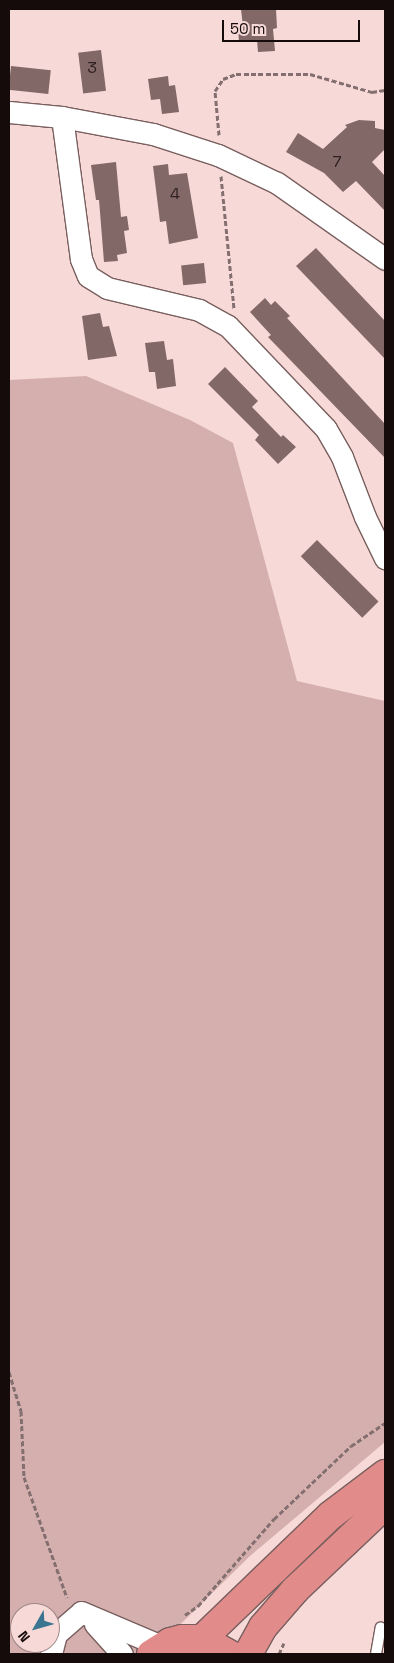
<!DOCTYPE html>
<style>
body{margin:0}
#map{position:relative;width:394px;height:1663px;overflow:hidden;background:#f7d9d8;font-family:"Space Grotesk",sans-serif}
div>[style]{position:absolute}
.green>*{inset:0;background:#d4afae}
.building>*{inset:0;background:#826867;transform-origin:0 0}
.path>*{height:3px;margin-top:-1.5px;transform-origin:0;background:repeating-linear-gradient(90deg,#836f6f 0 5px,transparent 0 7.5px)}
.roads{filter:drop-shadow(1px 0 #785f5e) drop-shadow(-1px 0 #785f5e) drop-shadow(0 1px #785f5e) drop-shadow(0 -1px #785f5e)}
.lane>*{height:10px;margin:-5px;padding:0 5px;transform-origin:5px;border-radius:5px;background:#fff}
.street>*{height:21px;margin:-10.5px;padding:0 10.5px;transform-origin:10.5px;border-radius:10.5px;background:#fff}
.highway>*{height:28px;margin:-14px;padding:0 14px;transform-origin:14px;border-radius:14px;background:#e28b8b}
span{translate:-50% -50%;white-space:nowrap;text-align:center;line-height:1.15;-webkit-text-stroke:4.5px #f7d9d8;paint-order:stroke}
.number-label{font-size:16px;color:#302222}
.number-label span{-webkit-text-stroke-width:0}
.frame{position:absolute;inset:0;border:10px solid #150b0b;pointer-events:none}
.north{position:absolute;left:10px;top:1603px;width:50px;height:50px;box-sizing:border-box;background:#f7d9d8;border:1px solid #9d8786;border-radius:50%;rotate:232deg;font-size:14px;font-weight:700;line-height:20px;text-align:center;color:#150b0b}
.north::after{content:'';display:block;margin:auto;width:18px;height:22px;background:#3c758f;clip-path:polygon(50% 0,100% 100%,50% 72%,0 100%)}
.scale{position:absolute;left:222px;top:20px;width:138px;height:22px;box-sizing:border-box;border:2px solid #150b0b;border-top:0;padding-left:6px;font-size:15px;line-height:18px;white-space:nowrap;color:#150b0b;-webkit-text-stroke:4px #f7d9d8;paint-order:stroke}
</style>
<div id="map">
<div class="green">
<div style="clip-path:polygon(evenodd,86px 376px,190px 420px,233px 443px,297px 681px,385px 701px,385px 1442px,250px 1556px,150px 1654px,9px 1654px,9px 380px,86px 376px,20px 1613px,50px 1613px,50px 1643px,20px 1643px,20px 1613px)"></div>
</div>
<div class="building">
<div style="clip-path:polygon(241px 9px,276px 9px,277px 28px,273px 29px,275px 51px,258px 52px,257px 40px,239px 42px,238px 28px,243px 27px)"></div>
<div style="left:101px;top:50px;width:41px;height:23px;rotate:83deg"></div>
<div style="left:11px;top:66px;width:40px;height:24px;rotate:6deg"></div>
<div style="clip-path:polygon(168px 76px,169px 86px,175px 85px,179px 112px,162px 114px,160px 99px,151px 100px,148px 79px)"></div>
<div style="clip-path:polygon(359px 120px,375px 121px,375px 128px,385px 130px,385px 149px,372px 162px,385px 176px,385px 211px,356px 181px,343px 192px,324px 173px,286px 152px,298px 133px,323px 149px,347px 127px,345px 125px)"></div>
<div style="clip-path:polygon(116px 162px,121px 217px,127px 216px,129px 230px,124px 231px,127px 253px,117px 255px,118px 261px,104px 262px,99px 200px,96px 200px,91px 165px)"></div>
<div style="clip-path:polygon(168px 164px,169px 175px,187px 173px,198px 238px,169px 244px,166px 221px,160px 222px,153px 166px)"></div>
<div style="clip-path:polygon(316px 248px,385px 321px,385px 359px,296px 266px)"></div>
<div style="left:204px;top:263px;width:20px;height:23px;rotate:84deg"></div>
<div style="clip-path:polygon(265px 298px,271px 305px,275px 301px,290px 316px,287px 318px,385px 424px,385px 458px,268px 337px,271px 335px,250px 312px)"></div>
<div style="clip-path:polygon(100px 313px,103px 327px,109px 326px,117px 356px,88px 360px,82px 316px)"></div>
<div style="clip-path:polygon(164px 341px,167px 360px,173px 359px,176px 386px,157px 389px,155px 372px,149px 372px,145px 343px)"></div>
<div style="clip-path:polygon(225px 367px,258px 401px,252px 407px,281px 437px,283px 435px,296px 447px,278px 464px,255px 440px,259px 435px,208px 384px)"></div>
<div style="left:317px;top:540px;width:87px;height:23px;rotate:45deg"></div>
</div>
<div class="path">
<div style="left:219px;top:135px;width:44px;rotate:-95.2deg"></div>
<div style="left:215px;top:91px;width:14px;rotate:-56deg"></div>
<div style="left:223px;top:79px;width:14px;rotate:-21deg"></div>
<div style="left:236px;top:74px;width:74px"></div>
<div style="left:310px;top:74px;width:65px;rotate:16.2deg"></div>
<div style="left:372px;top:92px;width:13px;rotate:-9deg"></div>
<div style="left:221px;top:176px;width:134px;rotate:84.4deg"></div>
<div style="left:9px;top:1372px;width:41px;rotate:72.9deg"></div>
<div style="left:21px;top:1411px;width:66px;rotate:87.4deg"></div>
<div style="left:24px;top:1477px;width:128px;rotate:70.4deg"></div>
<div style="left:185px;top:1615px;width:16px;rotate:-35deg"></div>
<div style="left:198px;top:1606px;width:116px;rotate:-48.9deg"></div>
<div style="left:274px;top:1519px;width:106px;rotate:-43.5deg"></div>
<div style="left:351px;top:1446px;width:41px;rotate:-34.1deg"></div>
<div style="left:279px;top:1654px;width:12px;rotate:-66deg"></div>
</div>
<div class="roads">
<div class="lane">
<div style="left:376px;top:1654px;width:27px;rotate:-80deg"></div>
</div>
<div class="street">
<div style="left:9px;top:112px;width:53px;rotate:5.4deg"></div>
<div style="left:62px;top:117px;width:93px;rotate:10.6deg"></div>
<div style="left:153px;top:134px;width:68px;rotate:17.9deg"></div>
<div style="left:218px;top:155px;width:65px;rotate:25.4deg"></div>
<div style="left:277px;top:183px;width:132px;rotate:35.1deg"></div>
<div style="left:62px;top:117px;width:143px;rotate:82.4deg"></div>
<div style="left:81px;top:259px;width:18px;rotate:68deg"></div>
<div style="left:88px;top:276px;width:22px;rotate:32deg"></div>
<div style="left:107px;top:288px;width:95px;rotate:13.4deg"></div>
<div style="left:199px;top:310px;width:33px;rotate:29deg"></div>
<div style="left:228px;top:326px;width:142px;rotate:46.4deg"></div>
<div style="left:326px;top:429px;width:32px;rotate:60deg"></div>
<div style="left:342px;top:457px;width:64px;rotate:69deg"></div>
<div style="left:365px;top:517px;width:46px;rotate:64deg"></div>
<div style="left:81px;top:1612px;width:87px;rotate:23deg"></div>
<div style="left:95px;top:1624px;width:40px;rotate:48deg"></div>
<div style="left:51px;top:1654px;width:21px;rotate:-76deg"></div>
<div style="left:56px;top:1634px;width:33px;rotate:-41deg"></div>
</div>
<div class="highway">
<div style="left:202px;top:1639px;width:179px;rotate:-43.9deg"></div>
<div style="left:331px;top:1515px;width:68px;rotate:-37.2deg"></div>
<div style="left:151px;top:1654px;width:22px;rotate:-32deg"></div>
<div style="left:170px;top:1642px;width:12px;rotate:-14deg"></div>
<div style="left:182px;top:1639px;width:20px"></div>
<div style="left:202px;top:1639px;width:31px;rotate:29deg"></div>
<div style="left:248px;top:1654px;width:31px;rotate:-61deg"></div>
<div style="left:263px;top:1627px;width:49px;rotate:-49.1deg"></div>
<div style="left:295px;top:1590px;width:124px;rotate:-43.4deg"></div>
</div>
</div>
<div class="number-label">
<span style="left:92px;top:68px">3</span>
<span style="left:337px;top:162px">7</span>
<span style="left:175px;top:194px">4</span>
</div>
<div class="frame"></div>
<div class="north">N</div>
<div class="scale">50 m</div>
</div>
